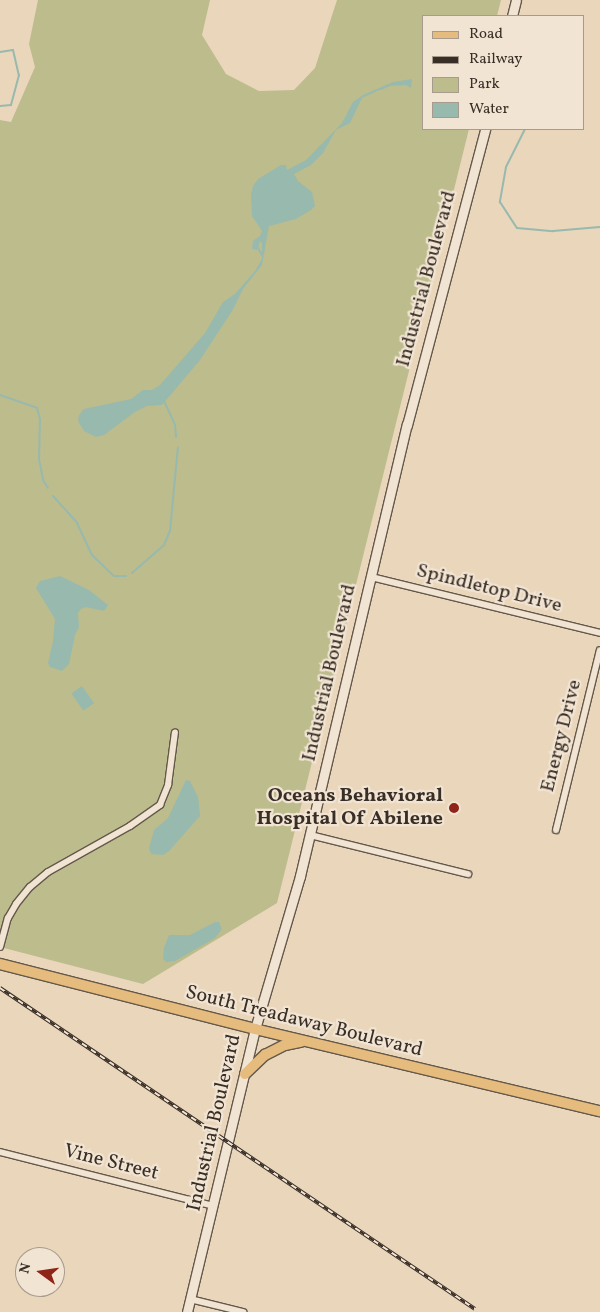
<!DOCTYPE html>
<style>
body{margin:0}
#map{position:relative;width:600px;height:1312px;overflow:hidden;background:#ead6bb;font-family:Vollkorn,serif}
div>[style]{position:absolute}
.green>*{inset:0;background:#bdbc8c}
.water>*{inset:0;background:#98b9ae;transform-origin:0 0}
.stream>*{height:2px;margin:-1px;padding:0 1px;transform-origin:1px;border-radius:1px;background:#98b9ae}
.roads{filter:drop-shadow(1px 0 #64584b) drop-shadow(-1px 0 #64584b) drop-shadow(0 1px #64584b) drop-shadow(0 -1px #64584b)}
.street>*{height:6px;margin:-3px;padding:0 3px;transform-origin:3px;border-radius:3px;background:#f1e4d3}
.secondary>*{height:9px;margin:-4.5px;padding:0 4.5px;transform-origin:4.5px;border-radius:4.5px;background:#f1e4d3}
.primary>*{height:10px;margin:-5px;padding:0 5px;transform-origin:5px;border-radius:5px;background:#e5bb7e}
.rail>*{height:4px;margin-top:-2px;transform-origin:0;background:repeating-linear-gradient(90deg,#f1e4d3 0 5.5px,#382e26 0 11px);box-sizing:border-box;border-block:1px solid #382e26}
.dots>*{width:14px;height:14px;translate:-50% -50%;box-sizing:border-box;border:2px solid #f1e4d3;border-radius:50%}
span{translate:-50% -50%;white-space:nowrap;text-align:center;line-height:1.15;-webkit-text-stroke:4.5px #f1e4d3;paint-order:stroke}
.street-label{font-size:20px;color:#382e26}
.poi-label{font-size:20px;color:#382e26;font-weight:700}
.right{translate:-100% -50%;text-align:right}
.legend{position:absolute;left:422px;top:15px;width:162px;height:115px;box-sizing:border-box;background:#f1e4d3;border:1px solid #a79b8e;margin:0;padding:6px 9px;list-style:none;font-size:15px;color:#382e26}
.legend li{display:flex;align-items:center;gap:10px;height:25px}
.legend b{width:25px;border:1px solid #a79b8e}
.north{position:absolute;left:15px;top:1247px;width:50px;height:50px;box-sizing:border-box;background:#f1e4d3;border:1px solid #a79b8e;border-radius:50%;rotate:284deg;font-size:14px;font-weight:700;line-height:20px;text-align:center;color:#382e26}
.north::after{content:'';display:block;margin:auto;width:18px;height:22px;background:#8f2418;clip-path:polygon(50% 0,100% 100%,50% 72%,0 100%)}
</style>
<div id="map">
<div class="green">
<div style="clip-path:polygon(38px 0,210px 0,202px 35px,226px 74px,259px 91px,294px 90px,315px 68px,337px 0,501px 0,497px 16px,424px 16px,424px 129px,469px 129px,277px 903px,143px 984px,0 947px,0 120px,11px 122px,35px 67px,29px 44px)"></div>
</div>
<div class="water">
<div style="clip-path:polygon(412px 79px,411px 88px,406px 85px,388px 86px,362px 98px,350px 123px,336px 130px,323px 153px,311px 165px,294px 174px,298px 181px,312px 192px,315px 206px,311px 210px,296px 219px,269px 226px,262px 265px,243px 289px,232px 311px,200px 360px,162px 405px,147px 406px,135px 412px,104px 435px,96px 437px,84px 431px,78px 421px,79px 415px,84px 409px,131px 399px,143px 390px,152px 390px,160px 385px,205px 333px,223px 302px,235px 294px,255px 271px,262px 259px,262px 243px,260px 241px,257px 250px,252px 249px,253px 241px,260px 236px,262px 231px,252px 216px,251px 195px,253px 186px,258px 179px,281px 165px,286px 165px,287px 170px,306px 160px,342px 123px,353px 102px,363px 95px,393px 82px)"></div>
<div style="clip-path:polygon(60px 576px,89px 590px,108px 605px,104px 611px,86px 607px,81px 609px,78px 613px,79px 627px,75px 635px,69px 664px,62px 671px,50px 667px,48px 663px,53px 641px,55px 619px,36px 588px,40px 581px)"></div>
<div style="left:82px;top:686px;width:21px;height:13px;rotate:55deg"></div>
<div style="clip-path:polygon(186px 780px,190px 781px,198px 797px,200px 816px,169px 851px,163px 855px,151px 854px,149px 848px,154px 830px,168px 818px)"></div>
<div style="clip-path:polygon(215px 922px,219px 922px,222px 929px,215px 938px,175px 961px,166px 962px,163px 959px,164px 948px,169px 935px,190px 935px)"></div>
</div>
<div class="stream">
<div style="left:0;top:52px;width:13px;rotate:-9deg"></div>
<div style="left:13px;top:50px;width:26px;rotate:77deg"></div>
<div style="left:19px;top:75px;width:31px;rotate:105deg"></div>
<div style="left:11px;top:105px;width:11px;rotate:175deg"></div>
<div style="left:381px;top:89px;width:10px;rotate:-24deg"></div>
<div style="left:525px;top:129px;width:42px;rotate:116.6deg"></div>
<div style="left:506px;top:167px;width:36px;rotate:100deg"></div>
<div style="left:500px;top:202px;width:31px;rotate:57deg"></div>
<div style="left:517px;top:228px;width:36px;rotate:5deg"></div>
<div style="left:553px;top:231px;width:47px;rotate:-4.9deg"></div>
<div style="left:257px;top:246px;width:10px;rotate:61deg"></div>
<div style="left:0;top:395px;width:39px;rotate:19deg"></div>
<div style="left:37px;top:408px;width:11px;rotate:75deg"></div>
<div style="left:40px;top:419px;width:40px;rotate:91.4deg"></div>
<div style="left:39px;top:459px;width:21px;rotate:79deg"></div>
<div style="left:43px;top:480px;width:9px;rotate:58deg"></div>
<div style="left:164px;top:401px;width:26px;rotate:65deg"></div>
<div style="left:175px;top:425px;width:12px;rotate:85deg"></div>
<div style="left:53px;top:496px;width:36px;rotate:48deg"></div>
<div style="left:77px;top:523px;width:35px;rotate:65deg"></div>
<div style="left:92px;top:555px;width:30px;rotate:44deg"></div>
<div style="left:114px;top:576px;width:12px"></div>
<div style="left:132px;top:573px;width:43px;rotate:-41.2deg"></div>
<div style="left:164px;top:545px;width:15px;rotate:-67deg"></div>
<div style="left:170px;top:531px;width:84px;rotate:-84.6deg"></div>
</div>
<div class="roads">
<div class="street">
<div style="left:371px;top:577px;width:236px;rotate:13.7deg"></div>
<div style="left:556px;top:830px;width:185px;rotate:-76.3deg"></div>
<div style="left:310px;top:835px;width:163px;rotate:13.9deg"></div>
<div style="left:0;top:947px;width:30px;rotate:-75deg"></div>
<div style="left:8px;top:918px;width:16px;rotate:-60deg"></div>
<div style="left:16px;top:904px;width:22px;rotate:-51deg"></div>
<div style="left:30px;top:887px;width:23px;rotate:-40deg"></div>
<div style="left:48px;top:872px;width:94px;rotate:-29.3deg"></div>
<div style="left:130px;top:826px;width:37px;rotate:-35deg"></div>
<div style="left:160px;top:805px;width:22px;rotate:-68deg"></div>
<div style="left:168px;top:785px;width:53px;rotate:-82.5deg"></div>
<div style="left:0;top:1152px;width:220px;rotate:14.2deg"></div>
<div style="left:190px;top:1299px;width:55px;rotate:13.8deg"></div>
</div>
<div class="secondary">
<div style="left:512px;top:16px;width:16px;rotate:-76deg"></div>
<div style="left:187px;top:1312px;width:291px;rotate:-76.5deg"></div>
<div style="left:255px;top:1029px;width:159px;rotate:-73.6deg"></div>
<div style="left:300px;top:876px;width:464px;rotate:-76.7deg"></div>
<div style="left:407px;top:425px;width:306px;rotate:-75.2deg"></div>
</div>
<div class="primary">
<div style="left:0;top:964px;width:263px;rotate:14.3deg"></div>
<div style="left:255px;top:1029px;width:355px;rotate:13.4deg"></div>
<div style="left:245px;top:1074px;width:28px;rotate:-44deg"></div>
<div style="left:265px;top:1055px;width:22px;rotate:-27deg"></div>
<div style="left:285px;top:1045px;width:16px;rotate:-11deg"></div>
</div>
</div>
<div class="rail">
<div style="left:0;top:988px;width:573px;rotate:34.05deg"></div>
</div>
<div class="dots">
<div style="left:454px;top:808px;background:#8f2418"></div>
</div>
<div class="street-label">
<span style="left:427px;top:279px;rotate:-75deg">Industrial Boulevard</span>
<span style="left:489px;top:589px;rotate:14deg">Spindletop Drive</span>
<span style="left:330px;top:673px;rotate:-77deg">Industrial Boulevard</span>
<span style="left:562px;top:736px;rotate:-76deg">Energy Drive</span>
<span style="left:304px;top:1022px;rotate:14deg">South Treadaway Boulevard</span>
<span style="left:215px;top:1123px;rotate:-77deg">Industrial Boulevard</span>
<span style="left:111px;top:1163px;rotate:14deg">Vine Street</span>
</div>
<div class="poi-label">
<span class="right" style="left:443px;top:808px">Oceans Behavioral<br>Hospital Of Abilene</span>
</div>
<ul class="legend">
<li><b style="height:6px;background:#e5bb7e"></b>Road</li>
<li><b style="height:6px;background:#382e26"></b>Railway</li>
<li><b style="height:14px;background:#bdbc8c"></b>Park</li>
<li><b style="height:14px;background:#98b9ae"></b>Water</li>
</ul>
<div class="north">N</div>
</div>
